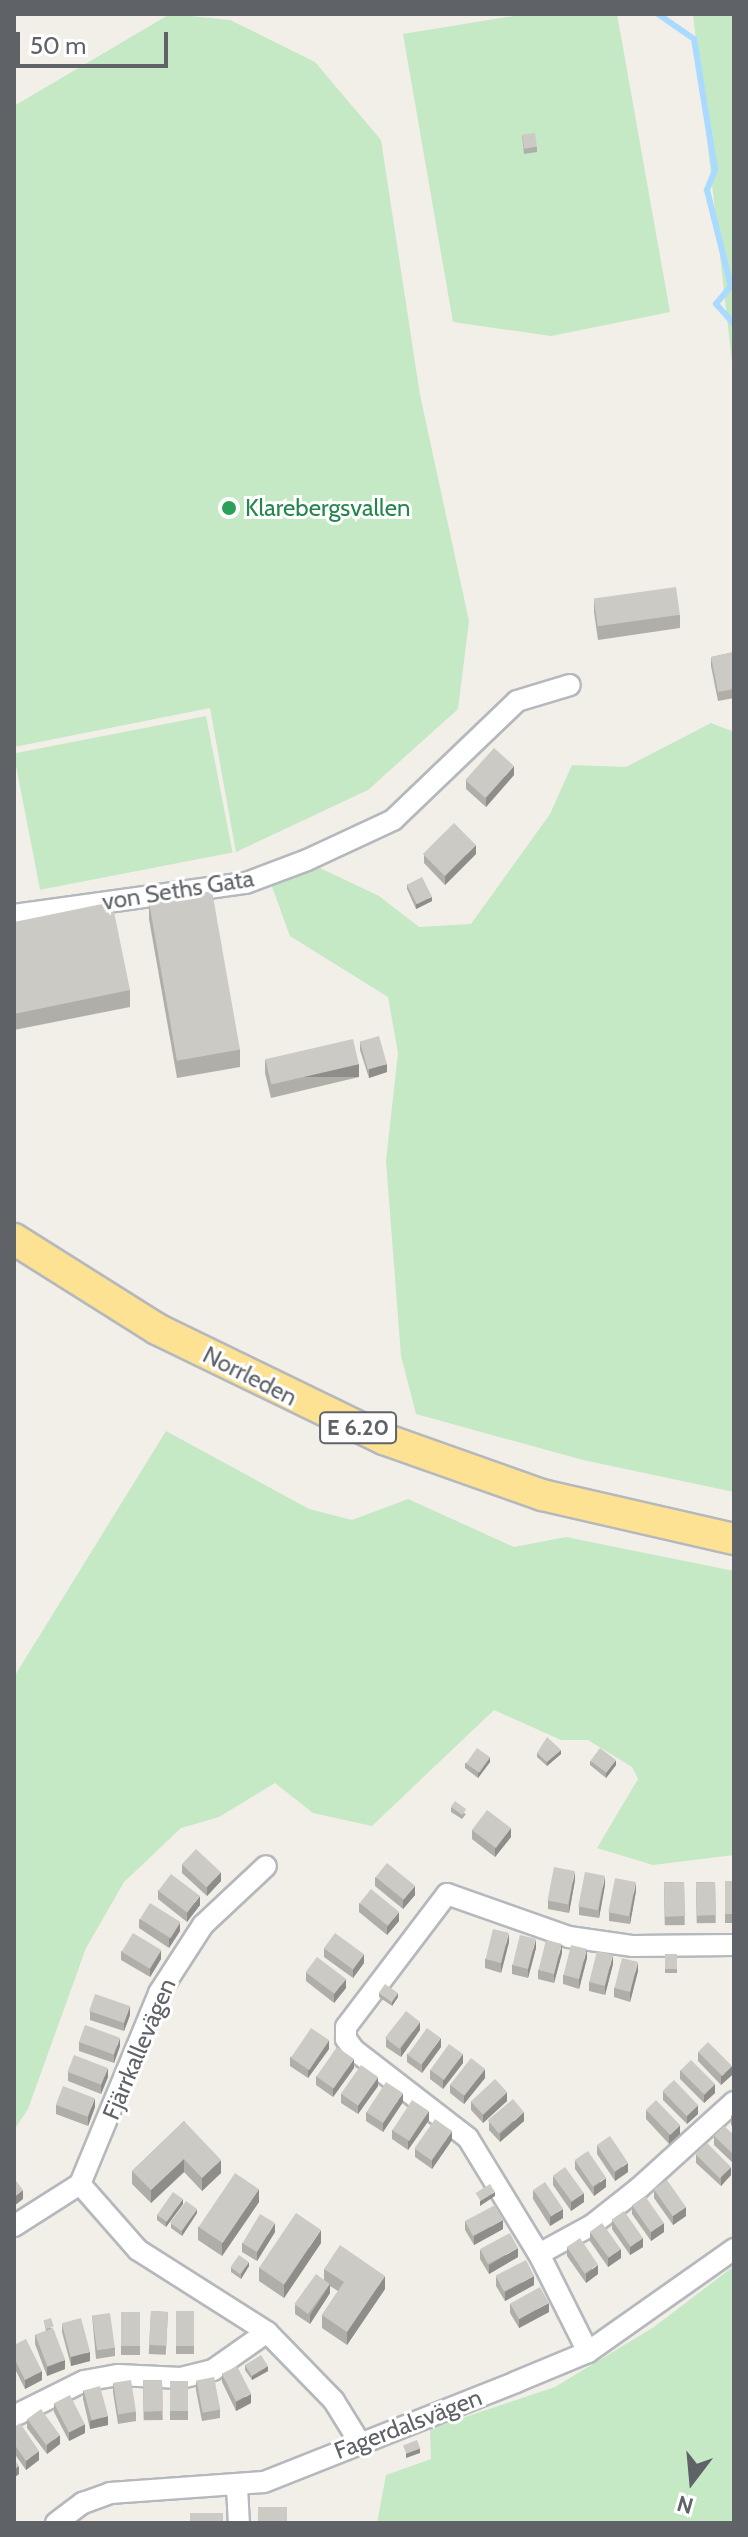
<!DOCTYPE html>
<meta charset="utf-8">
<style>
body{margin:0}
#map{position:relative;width:748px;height:2537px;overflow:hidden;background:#f1efe8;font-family:Cabin,sans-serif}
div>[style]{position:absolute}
.green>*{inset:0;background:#c5e8c5;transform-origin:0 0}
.stream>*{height:6px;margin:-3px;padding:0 3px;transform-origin:3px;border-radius:3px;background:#aadaff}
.roads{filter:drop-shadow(2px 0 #b5b8bc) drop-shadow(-2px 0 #b5b8bc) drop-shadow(0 2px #b5b8bc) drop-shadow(0 -2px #b5b8bc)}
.minor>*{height:20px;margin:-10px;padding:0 10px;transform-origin:10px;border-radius:10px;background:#fff}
.highway>*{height:30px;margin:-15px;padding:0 15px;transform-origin:15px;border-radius:15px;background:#fde293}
.wall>*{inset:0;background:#afaea9;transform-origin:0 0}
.shaded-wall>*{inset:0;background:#8f8d8a;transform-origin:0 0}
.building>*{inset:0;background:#cccac5;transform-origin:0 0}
.dots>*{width:22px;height:22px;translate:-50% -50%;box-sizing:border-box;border:4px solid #fff;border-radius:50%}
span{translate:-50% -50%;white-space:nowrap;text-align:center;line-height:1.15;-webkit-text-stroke:6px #fff;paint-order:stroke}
.shield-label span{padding:2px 6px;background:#fff;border:2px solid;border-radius:6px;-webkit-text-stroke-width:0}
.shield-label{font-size:22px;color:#5f6368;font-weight:700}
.leisure-label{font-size:24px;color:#27864d}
.left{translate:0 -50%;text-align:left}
.street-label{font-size:24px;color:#5f6368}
.frame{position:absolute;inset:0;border:16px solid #5f6368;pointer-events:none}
.north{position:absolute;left:652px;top:2441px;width:80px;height:80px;-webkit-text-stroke:6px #fff;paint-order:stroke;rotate:196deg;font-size:22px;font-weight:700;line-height:32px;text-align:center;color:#5f6368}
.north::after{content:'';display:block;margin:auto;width:28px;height:36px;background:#5f6368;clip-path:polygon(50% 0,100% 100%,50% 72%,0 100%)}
.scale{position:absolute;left:16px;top:32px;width:152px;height:36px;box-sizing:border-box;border:4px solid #5f6368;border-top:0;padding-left:10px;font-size:24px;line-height:28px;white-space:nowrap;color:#5f6368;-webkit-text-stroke:6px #fff;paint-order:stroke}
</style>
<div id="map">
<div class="green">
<div style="clip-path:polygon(170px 14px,230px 20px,315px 62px,381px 140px,420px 395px,469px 621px,458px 709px,368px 790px,236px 852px,210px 708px,14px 747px,14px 106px)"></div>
<div style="clip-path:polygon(526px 14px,617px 14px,670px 312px,551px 336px,453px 322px,403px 34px)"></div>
<div style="clip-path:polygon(693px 14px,734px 14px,734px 380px)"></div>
<div style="left:206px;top:716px;width:139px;height:196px;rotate:79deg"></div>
<div style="clip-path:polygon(711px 723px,734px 732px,734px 1492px,583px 1460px,416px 1414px,401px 1356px,386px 1161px,398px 1053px,388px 997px,290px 936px,271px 884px,320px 868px,379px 896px,419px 927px,471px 924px,550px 814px,572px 765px,626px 767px)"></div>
<div style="clip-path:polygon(166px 1431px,309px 1509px,352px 1520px,408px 1499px,514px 1547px,566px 1537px,734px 1571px,734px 1855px,653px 1865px,597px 1848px,638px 1779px,632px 1767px,588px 1740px,561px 1740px,494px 1710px,372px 1826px,313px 1813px,275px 1783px,219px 1817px,181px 1828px,124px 1882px,86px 1948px,28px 2109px,14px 2130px,14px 1677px)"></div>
<div style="clip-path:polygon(734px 2266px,734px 2523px,377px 2523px,386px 2475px,431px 2459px,430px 2429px,555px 2387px,654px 2327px)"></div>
</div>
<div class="stream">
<div style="left:658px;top:14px;width:44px;rotate:34.8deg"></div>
<div style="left:694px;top:39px;width:133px;rotate:80.9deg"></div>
<div style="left:715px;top:170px;width:22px;rotate:112deg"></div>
<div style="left:707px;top:190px;width:99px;rotate:76deg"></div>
<div style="left:731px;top:286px;width:23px;rotate:130deg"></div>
<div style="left:716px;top:304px;width:27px;rotate:48deg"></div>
</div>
<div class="roads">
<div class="minor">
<div style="left:14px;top:915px;width:234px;rotate:-7.9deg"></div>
<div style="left:246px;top:883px;width:65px;rotate:-20.7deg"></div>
<div style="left:307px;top:860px;width:95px;rotate:-24.9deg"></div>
<div style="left:393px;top:820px;width:172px;rotate:-43.8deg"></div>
<div style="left:517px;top:701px;width:55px;rotate:-16.8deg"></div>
<div style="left:80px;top:2184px;width:88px;rotate:48.7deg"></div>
<div style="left:138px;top:2250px;width:153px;rotate:32.4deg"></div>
<div style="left:267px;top:2332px;width:96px;rotate:45.8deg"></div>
<div style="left:334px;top:2401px;width:49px;rotate:58.2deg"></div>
<div style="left:14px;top:2226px;width:78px;rotate:-32.5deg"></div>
<div style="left:80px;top:2184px;width:207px;rotate:-67.5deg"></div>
<div style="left:159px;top:1993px;width:81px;rotate:-57.1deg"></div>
<div style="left:203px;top:1925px;width:86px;rotate:-43.1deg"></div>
<div style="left:539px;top:2254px;width:60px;rotate:-28.7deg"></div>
<div style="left:592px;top:2225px;width:60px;rotate:-38.2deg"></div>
<div style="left:639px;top:2188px;width:128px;rotate:-42.2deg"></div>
<div style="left:588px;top:2352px;width:107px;rotate:-116.6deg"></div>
<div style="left:540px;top:2256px;width:138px;rotate:-121.4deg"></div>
<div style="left:468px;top:2138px;width:144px;rotate:-142.3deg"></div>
<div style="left:354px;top:2050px;width:14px;rotate:-126deg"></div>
<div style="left:346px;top:2039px;width:12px;rotate:-90deg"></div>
<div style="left:346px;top:2027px;width:167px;rotate:-52.8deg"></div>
<div style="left:447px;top:1894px;width:129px;rotate:19.4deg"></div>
<div style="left:569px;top:1937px;width:65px;rotate:8deg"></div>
<div style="left:633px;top:1946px;width:101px;rotate:-0.6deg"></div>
<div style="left:14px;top:2416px;width:78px;rotate:-26.6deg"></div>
<div style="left:84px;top:2381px;width:35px;rotate:-10deg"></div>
<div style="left:118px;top:2375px;width:63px;rotate:2.7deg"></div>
<div style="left:181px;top:2378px;width:33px;rotate:-14deg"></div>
<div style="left:213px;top:2370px;width:66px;rotate:-35.1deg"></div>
<div style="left:237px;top:2487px;width:36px;rotate:87deg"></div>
<div style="left:56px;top:2523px;width:34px;rotate:-37deg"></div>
<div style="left:83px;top:2503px;width:29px;rotate:-20deg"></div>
<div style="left:110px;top:2493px;width:154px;rotate:-4.1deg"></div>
<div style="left:264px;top:2482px;width:271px;rotate:-21.6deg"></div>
<div style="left:516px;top:2382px;width:78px;rotate:-22.6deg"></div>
<div style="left:588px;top:2352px;width:179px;rotate:-35.2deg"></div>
</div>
<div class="highway">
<div style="left:14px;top:1239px;width:169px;rotate:32.2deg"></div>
<div style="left:157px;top:1329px;width:252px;rotate:25.9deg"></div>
<div style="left:384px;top:1439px;width:168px;rotate:19.5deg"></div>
<div style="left:542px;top:1495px;width:197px;rotate:12.9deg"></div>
</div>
</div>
<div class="wall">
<div style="clip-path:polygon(522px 135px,537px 147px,537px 152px,524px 154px)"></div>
<div style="clip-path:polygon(594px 599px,680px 615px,680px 628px,598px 640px,594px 612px)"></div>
<div style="clip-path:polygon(734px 652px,734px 698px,718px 701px,711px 666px,711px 657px)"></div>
<div style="clip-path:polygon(514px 775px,486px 807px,466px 789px,466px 780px)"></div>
<div style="clip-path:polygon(476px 854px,445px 885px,424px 863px,424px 855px)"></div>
<div style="clip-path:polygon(407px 884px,432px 901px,416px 909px,407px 889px)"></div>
<div style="clip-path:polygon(149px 902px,240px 1050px,240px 1067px,177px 1078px,149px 919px)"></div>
<div style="clip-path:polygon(14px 922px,130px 990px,130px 1007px,14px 1030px)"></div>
<div style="clip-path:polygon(360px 1041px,387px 1072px,369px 1078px,360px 1050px)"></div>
<div style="clip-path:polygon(265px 1060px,359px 1077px,271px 1098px,265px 1073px)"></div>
<div style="clip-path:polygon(537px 1753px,561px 1754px,547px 1766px,537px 1757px)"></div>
<div style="clip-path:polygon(590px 1761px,616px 1765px,606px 1778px,590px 1765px)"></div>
<div style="clip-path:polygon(490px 1762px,478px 1778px,465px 1768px,465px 1763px)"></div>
<div style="clip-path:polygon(451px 1807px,466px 1814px,462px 1819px,451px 1812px)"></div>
<div style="clip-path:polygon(472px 1830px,511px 1837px,495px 1857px,472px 1839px)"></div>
<div style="clip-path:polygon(182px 1864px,221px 1881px,207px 1896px,182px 1873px)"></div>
<div style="clip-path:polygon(375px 1877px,415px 1895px,403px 1909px,375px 1886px)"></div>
<div style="clip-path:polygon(575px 1880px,569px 1913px,548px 1909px,548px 1900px)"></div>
<div style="left:725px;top:1881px;width:9px;height:42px"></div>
<div style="left:684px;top:1882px;width:43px;height:20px;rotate:89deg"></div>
<div style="left:715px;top:1882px;width:41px;height:19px;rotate:89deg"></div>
<div style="clip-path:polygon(605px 1885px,599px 1918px,579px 1915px,579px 1906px)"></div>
<div style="clip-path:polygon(158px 1890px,200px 1905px,187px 1922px,158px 1899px)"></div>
<div style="clip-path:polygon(636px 1891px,630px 1924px,609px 1921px,609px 1912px)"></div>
<div style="clip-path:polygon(359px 1903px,399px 1921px,387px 1935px,359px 1912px)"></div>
<div style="clip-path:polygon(139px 1919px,180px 1931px,169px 1948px,139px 1928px)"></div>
<div style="clip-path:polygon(509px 1942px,501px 1973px,485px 1968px,485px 1959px)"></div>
<div style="clip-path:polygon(324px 1948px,364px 1963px,353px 1978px,324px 1957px)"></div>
<div style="clip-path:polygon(536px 1948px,528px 1978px,512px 1974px,512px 1965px)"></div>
<div style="clip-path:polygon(121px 1951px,161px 1959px,150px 1977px,121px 1960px)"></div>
<div style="clip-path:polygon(562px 1953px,554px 1983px,538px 1979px,538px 1970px)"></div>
<div style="left:665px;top:1954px;width:12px;height:19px"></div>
<div style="clip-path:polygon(587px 1958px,579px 1989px,563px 1984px,563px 1975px)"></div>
<div style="clip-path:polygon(613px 1964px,605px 1995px,589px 1991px,589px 1982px)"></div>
<div style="clip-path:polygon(638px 1971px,630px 2002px,614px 1997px,614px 1988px)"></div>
<div style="clip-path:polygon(306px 1972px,346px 1988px,334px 2003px,306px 1981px)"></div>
<div style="clip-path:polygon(379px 1993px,398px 1997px,392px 2006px,379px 1997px)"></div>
<div style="clip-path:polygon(90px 2011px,130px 2015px,124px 2031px,90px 2020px)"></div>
<div style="clip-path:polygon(420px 2030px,401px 2057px,386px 2047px,386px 2038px)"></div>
<div style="clip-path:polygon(79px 2042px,120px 2046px,114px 2063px,79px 2051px)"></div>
<div style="clip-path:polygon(441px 2047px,422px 2073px,407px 2062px,407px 2054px)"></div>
<div style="clip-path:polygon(329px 2049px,308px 2078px,290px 2066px,290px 2057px)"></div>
<div style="clip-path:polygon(698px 2052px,732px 2075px,721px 2085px,698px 2061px)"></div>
<div style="clip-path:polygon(463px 2063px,443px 2089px,430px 2079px,430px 2070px)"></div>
<div style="clip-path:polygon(354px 2068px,333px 2097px,316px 2085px,316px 2076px)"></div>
<div style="clip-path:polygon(680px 2070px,715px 2093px,704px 2103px,680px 2079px)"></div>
<div style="clip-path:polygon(68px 2072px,108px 2077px,101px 2094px,68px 2081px)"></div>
<div style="clip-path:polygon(485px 2078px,464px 2104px,450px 2093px,450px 2085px)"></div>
<div style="clip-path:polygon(378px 2086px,358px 2114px,341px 2103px,341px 2094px)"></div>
<div style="clip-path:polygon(663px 2091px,698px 2114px,687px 2124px,663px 2100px)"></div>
<div style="clip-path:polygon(471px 2101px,507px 2101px,483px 2123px,471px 2110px)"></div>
<div style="clip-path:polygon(403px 2102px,383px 2132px,366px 2121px,366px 2112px)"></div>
<div style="clip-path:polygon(56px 2105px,95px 2107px,88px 2126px,56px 2114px)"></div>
<div style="clip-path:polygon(646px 2110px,680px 2134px,669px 2144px,646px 2119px)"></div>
<div style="clip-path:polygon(734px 2113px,734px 2128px,731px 2125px,731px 2116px)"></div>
<div style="clip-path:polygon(429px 2120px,408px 2150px,392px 2139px,392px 2130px)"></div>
<div style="clip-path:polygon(184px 2121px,221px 2173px,202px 2191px,184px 2172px,151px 2203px,132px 2184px,132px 2171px)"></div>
<div style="clip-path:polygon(489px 2121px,524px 2121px,500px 2142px,489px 2130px)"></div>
<div style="clip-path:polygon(734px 2135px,734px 2164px,714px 2145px,714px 2136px)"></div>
<div style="clip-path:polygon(452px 2140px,432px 2169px,415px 2157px,415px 2149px)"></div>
<div style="clip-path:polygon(597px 2145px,628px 2172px,615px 2181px,597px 2154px)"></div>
<div style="clip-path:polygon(696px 2154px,731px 2175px,721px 2186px,696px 2163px)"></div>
<div style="clip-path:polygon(575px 2160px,606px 2187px,594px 2196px,575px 2169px)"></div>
<div style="clip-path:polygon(553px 2176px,584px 2202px,571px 2211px,553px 2185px)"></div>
<div style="clip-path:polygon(654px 2189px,686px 2216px,673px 2225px,654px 2198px)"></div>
<div style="clip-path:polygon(533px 2190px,563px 2218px,550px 2226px,533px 2199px)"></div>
<div style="clip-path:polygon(259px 2202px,222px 2256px,198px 2240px,198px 2227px)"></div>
<div style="clip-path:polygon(183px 2204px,166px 2227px,157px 2220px,157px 2215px)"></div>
<div style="clip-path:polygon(632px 2205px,664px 2232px,651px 2241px,632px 2214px)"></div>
<div style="clip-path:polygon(197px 2213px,182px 2236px,171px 2228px,171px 2224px)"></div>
<div style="clip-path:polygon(612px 2220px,643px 2247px,630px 2255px,612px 2229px)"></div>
<div style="clip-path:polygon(465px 2221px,503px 2229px,474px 2245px,465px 2230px)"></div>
<div style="clip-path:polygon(275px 2232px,257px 2261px,242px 2252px,242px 2243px)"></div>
<div style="clip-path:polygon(590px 2232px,621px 2258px,608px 2267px,590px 2241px)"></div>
<div style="clip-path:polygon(321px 2243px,284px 2298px,259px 2281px,259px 2268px)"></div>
<div style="clip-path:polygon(567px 2247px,598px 2274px,586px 2283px,567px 2256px)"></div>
<div style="clip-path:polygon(480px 2250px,518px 2257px,489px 2274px,480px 2259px)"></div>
<div style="clip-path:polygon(249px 2266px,241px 2279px,231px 2272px,231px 2268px)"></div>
<div style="clip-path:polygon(324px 2269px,385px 2289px,347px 2345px,322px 2328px,322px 2315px,338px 2291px,330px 2286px,330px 2293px,310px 2324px,295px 2314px,295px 2305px,324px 2280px)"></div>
<div style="clip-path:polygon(496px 2277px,534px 2285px,505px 2301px,496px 2286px)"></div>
<div style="clip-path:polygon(510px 2304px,549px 2312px,519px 2328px,510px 2313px)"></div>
<div style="left:151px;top:2311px;width:17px;height:43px;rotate:3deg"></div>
<div style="left:176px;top:2311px;width:18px;height:43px"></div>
<div style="left:121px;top:2312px;width:19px;height:43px"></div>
<div style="clip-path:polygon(92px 2315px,115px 2348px,115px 2356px,96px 2359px)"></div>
<div style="clip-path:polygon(44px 2321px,54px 2331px,65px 2369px,47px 2376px,35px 2344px,35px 2335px,46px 2331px)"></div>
<div style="clip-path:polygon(62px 2323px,90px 2361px,71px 2366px,62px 2332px)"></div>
<div style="clip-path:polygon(14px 2345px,42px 2380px,25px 2389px,14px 2367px)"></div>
<div style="clip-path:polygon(245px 2365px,268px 2371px,252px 2380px,245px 2370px)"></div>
<div style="clip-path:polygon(222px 2373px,251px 2403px,236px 2411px,222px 2382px)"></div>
<div style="left:162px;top:2380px;width:40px;height:19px;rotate:89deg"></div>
<div style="left:170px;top:2381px;width:18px;height:39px"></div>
<div style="clip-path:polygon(196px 2381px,220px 2409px,220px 2418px,202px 2421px,196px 2390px)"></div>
<div style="clip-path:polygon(113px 2383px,136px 2412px,136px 2421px,118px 2424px,113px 2392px)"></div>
<div style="clip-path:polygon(83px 2390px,108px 2425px,90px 2429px,83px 2399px)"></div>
<div style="clip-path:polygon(54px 2403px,85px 2433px,69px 2441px,54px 2412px)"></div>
<div style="clip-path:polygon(27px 2419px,60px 2444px,47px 2454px,27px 2428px)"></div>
<div style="clip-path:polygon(14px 2428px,39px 2460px,26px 2470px,14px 2453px)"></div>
</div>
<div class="shaded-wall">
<div style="clip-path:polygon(514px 766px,514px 775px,486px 807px,486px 798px)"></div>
<div style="clip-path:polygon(476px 845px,476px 854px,445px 885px,445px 876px)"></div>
<div style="clip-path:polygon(432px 897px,432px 901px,416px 909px,416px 904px)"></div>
<div style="left:359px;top:1064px;width:13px;height:90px;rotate:90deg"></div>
<div style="clip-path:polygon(387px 1064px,387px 1072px,369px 1078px,369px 1069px)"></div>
<div style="clip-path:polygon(561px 1750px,561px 1754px,547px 1766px,547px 1762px)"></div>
<div style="clip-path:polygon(490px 1757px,490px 1762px,478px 1778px,478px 1773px)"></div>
<div style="clip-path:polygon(616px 1760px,616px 1765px,606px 1778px,606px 1773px)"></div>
<div style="clip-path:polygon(511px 1828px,511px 1837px,495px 1857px,495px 1848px)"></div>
<div style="clip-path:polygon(575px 1871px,575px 1880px,569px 1913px,569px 1904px)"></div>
<div style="clip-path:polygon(221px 1872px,221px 1881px,207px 1896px,207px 1887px)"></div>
<div style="clip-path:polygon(605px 1876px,605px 1885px,599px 1918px,599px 1909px)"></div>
<div style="clip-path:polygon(636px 1882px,636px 1891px,630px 1924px,630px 1915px)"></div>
<div style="clip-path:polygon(415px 1886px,415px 1895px,403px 1909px,403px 1900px)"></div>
<div style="clip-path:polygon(200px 1896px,200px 1905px,187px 1922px,187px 1913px)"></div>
<div style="clip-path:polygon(399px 1912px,399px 1921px,387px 1935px,387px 1927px)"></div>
<div style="clip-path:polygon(180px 1922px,180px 1931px,169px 1948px,169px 1939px)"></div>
<div style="clip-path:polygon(509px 1933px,509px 1942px,501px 1973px,501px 1964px)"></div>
<div style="clip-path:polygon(536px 1939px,536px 1948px,528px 1978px,528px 1969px)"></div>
<div style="clip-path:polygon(562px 1944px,562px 1953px,554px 1983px,554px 1974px)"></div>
<div style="clip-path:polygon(587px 1949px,587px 1958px,579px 1989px,579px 1980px)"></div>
<div style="clip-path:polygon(161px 1950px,161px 1959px,150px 1977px,150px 1968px)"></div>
<div style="clip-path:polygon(364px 1954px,364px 1963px,353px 1978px,353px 1969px)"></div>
<div style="clip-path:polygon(613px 1955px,613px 1964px,605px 1995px,605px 1986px)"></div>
<div style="clip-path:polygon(638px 1962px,638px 1971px,630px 2002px,630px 1993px)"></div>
<div style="clip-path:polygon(346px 1979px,346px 1988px,334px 2003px,334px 1994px)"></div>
<div style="clip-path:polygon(398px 1993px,398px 1997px,392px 2006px,392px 2001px)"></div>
<div style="clip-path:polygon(130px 2006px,130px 2015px,124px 2031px,124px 2022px)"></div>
<div style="clip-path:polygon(420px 2022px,420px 2030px,401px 2057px,401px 2048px)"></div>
<div style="clip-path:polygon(120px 2038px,120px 2046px,114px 2063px,114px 2055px)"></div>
<div style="clip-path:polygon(441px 2038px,441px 2047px,422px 2073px,422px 2064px)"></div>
<div style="clip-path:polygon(329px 2040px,329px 2049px,308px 2078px,308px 2069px)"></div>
<div style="clip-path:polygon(463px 2054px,463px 2063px,443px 2089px,443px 2080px)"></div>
<div style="clip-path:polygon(354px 2059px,354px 2068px,333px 2097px,333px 2088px)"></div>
<div style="clip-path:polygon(732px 2066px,732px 2075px,721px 2085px,721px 2076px)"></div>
<div style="clip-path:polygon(108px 2068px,108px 2077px,101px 2094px,101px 2085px)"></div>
<div style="clip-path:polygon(485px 2069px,485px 2078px,464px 2104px,464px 2095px)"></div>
<div style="clip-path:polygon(378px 2077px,378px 2086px,358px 2114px,358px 2105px)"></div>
<div style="clip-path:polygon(715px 2084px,715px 2093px,704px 2103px,704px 2094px)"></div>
<div style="clip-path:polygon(507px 2092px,507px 2101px,483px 2123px,483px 2114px)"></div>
<div style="clip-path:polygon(403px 2093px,403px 2102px,383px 2132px,383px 2123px)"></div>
<div style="clip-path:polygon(95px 2098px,95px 2107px,88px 2126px,88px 2117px)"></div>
<div style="clip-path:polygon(698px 2105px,698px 2114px,687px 2124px,687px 2115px)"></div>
<div style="clip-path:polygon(429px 2111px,429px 2120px,408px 2150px,408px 2141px)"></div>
<div style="clip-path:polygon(524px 2112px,524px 2121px,500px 2142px,500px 2134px)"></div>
<div style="clip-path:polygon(680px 2125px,680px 2134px,669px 2144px,669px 2135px)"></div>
<div style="clip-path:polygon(452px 2131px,452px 2140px,432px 2169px,432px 2160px)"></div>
<div style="clip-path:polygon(184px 2159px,184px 2172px,151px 2203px,151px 2190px)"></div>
<div style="clip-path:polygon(221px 2160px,221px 2173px,202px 2191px,202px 2178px)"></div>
<div style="clip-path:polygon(628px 2163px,628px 2172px,615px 2181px,615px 2172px)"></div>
<div style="clip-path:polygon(731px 2167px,731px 2175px,721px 2186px,721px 2177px)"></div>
<div style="clip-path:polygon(606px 2178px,606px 2187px,594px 2196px,594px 2187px)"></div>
<div style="clip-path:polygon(259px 2189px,259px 2202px,222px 2256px,222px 2243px)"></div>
<div style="clip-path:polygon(23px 2190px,23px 2199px,14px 2206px,14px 2197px)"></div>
<div style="clip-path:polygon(495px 2192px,495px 2196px,480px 2206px,480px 2201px)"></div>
<div style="clip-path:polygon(584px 2193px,584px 2202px,571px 2211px,571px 2202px)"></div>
<div style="clip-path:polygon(183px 2199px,183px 2204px,166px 2227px,166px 2222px)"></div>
<div style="clip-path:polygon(686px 2207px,686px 2216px,673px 2225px,673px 2216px)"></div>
<div style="clip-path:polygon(197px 2209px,197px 2213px,182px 2236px,182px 2231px)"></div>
<div style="clip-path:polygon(563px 2209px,563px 2218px,550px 2226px,550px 2217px)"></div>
<div style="clip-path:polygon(503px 2220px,503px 2229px,474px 2245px,474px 2236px)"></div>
<div style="clip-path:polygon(275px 2223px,275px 2232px,257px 2261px,257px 2252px)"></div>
<div style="clip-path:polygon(664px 2223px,664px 2232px,651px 2241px,651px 2232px)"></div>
<div style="clip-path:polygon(321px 2230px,321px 2243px,284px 2298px,284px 2285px)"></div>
<div style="clip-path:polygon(643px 2238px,643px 2247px,630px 2255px,630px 2247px)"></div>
<div style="clip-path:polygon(518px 2248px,518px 2257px,489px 2274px,489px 2265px)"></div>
<div style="clip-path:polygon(621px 2249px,621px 2258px,608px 2267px,608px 2258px)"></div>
<div style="clip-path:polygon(249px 2262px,249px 2266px,241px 2279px,241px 2274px)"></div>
<div style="clip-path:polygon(598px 2265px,598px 2274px,586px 2283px,586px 2274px)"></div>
<div style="clip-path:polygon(385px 2276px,385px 2289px,347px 2345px,347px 2332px)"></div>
<div style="clip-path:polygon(534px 2276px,534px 2285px,505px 2301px,505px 2292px)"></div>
<div style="clip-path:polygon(330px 2284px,330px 2293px,310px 2324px,310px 2315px)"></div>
<div style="clip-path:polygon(549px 2303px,549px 2312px,519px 2328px,519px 2319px)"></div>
<div style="clip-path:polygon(90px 2352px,90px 2361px,71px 2366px,71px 2357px)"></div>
<div style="clip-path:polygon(65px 2360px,65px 2369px,47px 2376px,47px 2367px)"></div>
<div style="clip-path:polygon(268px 2366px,268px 2371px,252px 2380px,252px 2376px)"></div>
<div style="clip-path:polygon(42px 2371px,42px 2380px,25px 2389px,25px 2380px)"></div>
<div style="clip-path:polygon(251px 2394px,251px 2403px,236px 2411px,236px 2402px)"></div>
<div style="clip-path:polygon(108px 2416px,108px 2425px,90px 2429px,90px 2421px)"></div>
<div style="clip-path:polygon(85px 2424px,85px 2433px,69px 2441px,69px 2432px)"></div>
<div style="clip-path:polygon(60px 2435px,60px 2444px,47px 2454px,47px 2445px)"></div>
<div style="clip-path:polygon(420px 2448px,420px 2453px,406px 2458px,406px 2453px)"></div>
<div style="clip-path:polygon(39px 2451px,39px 2460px,26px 2470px,26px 2461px)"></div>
<div style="clip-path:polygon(19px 2466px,19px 2474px,14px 2478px,14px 2469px)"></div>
</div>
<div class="building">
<div style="left:535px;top:133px;width:14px;height:13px;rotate:82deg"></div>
<div style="left:676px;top:587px;width:28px;height:83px;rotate:82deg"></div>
<div style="clip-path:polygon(734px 652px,734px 689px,718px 692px,711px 657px)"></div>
<div style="left:494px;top:748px;width:27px;height:43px;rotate:42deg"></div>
<div style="left:454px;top:823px;width:31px;height:44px;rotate:45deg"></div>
<div style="left:422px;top:877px;width:22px;height:17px;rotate:63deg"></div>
<div style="left:212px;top:891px;width:161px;height:64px;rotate:80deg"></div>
<div style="clip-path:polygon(112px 902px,130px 990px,14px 1014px,14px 922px)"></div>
<div style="left:379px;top:1036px;width:29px;height:20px;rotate:74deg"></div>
<div style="left:353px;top:1039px;width:26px;height:90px;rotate:77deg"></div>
<div style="clip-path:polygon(547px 1737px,561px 1750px,547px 1762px,537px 1753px)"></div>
<div style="left:477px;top:1748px;width:16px;height:19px;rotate:35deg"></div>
<div style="left:600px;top:1748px;width:20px;height:16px;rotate:37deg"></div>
<div style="left:455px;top:1801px;width:14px;height:7px;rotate:36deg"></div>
<div style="left:487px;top:1810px;width:30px;height:25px;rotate:37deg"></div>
<div style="left:196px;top:1849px;width:34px;height:21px;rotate:43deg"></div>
<div style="left:387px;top:1863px;width:36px;height:18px;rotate:39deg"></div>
<div style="left:554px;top:1867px;width:21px;height:34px;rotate:11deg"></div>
<div style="left:585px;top:1872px;width:20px;height:35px;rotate:11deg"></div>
<div style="left:171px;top:1874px;width:36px;height:21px;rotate:37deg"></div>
<div style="left:615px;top:1878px;width:21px;height:35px;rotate:11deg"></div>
<div style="left:725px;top:1881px;width:9px;height:33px"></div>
<div style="left:684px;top:1882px;width:34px;height:20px;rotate:88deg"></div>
<div style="left:715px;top:1882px;width:33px;height:19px;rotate:88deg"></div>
<div style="left:371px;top:1889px;width:36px;height:18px;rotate:39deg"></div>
<div style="left:150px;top:1903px;width:36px;height:19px;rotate:32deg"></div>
<div style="left:493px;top:1929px;width:16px;height:31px;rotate:14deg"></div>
<div style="left:133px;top:1933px;width:33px;height:22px;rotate:31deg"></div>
<div style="left:335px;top:1933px;width:36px;height:19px;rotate:36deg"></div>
<div style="left:520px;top:1935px;width:16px;height:31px;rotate:14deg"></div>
<div style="left:546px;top:1940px;width:16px;height:31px;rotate:14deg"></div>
<div style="left:571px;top:1945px;width:16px;height:31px;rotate:14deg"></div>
<div style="left:597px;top:1951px;width:16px;height:32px;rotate:14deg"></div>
<div style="left:665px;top:1954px;width:12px;height:15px"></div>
<div style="left:317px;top:1957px;width:36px;height:19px;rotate:37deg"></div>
<div style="left:622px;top:1958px;width:16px;height:31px;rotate:14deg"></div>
<div style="left:385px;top:1984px;width:16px;height:11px;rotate:35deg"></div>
<div style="left:95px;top:1994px;width:37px;height:18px;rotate:19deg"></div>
<div style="left:406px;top:2011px;width:18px;height:34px;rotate:38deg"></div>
<div style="left:85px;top:2025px;width:37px;height:18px;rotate:20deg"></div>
<div style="left:311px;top:2028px;width:22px;height:36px;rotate:34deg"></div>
<div style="left:427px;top:2028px;width:17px;height:33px;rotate:36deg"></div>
<div style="left:708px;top:2042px;width:34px;height:14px;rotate:45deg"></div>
<div style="left:449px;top:2044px;width:17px;height:32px;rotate:36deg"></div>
<div style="left:337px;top:2047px;width:21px;height:36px;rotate:35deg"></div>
<div style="left:74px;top:2055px;width:36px;height:18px;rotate:21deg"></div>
<div style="left:471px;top:2058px;width:18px;height:34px;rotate:38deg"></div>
<div style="left:691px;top:2060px;width:34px;height:15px;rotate:45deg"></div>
<div style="left:361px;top:2065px;width:21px;height:35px;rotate:35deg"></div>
<div style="left:495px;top:2079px;width:18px;height:33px;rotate:47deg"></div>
<div style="left:674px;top:2080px;width:35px;height:16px;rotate:46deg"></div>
<div style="left:386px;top:2082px;width:20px;height:36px;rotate:33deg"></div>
<div style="left:63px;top:2086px;width:34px;height:20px;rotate:21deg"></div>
<div style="left:513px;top:2099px;width:17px;height:33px;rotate:50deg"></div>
<div style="left:412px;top:2100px;width:20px;height:36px;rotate:33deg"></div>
<div style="left:656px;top:2100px;width:35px;height:14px;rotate:46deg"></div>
<div style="left:435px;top:2119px;width:21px;height:36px;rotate:35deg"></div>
<div style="clip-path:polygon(184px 2121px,221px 2160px,202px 2178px,184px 2159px,151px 2190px,132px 2171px)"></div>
<div style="clip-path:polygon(724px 2126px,734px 2135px,734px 2155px,714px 2136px)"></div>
<div style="left:610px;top:2136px;width:32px;height:16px;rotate:56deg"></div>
<div style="left:707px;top:2143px;width:34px;height:16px;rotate:45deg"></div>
<div style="left:588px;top:2151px;width:32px;height:16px;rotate:56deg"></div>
<div style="left:565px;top:2167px;width:32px;height:15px;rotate:54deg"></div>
<div style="left:235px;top:2173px;width:29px;height:65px;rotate:34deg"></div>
<div style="clip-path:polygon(14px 2178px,23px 2190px,14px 2197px)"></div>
<div style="left:667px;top:2180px;width:33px;height:16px;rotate:55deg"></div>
<div style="left:545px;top:2182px;width:32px;height:14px;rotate:56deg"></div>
<div style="left:490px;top:2184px;width:9px;height:17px;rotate:58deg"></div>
<div style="left:173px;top:2192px;width:12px;height:28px;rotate:35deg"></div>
<div style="left:645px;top:2196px;width:33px;height:16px;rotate:55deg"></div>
<div style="left:186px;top:2201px;width:14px;height:27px;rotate:36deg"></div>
<div style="left:495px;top:2205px;width:17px;height:34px;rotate:62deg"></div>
<div style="left:624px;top:2211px;width:33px;height:15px;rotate:55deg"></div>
<div style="left:296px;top:2213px;width:30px;height:66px;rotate:34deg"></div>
<div style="left:260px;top:2214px;width:17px;height:34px;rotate:31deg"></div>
<div style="left:602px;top:2223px;width:32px;height:15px;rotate:54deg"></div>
<div style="left:510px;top:2233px;width:17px;height:34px;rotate:62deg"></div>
<div style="left:580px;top:2238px;width:32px;height:16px;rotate:56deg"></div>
<div style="clip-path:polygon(340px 2245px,385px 2276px,347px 2332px,322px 2315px,344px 2282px,324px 2269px)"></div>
<div style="left:239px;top:2255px;width:12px;height:15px;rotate:35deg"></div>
<div style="left:526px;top:2260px;width:18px;height:34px;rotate:63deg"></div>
<div style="left:316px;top:2274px;width:17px;height:37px;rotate:36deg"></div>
<div style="left:540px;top:2287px;width:18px;height:34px;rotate:61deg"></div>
<div style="left:151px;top:2311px;width:17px;height:34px;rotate:3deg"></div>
<div style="left:176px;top:2311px;width:18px;height:35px"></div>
<div style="left:121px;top:2312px;width:19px;height:34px"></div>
<div style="left:110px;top:2313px;width:35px;height:18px;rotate:82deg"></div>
<div style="left:51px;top:2318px;width:9px;height:8px;rotate:72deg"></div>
<div style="left:81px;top:2318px;width:35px;height:20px;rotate:75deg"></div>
<div style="left:53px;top:2328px;width:34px;height:19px;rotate:69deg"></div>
<div style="clip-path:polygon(26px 2339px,42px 2371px,25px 2380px,14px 2358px,14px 2345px)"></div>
<div style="left:261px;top:2355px;width:13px;height:19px;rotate:58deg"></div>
<div style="left:237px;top:2366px;width:31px;height:17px;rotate:63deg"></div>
<div style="left:214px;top:2377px;width:33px;height:18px;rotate:79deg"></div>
<div style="left:131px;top:2380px;width:32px;height:18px;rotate:81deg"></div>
<div style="left:162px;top:2380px;width:31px;height:19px;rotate:88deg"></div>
<div style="left:170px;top:2381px;width:18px;height:30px"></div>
<div style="left:100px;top:2386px;width:31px;height:17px;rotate:75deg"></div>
<div style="left:70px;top:2395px;width:33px;height:18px;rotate:63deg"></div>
<div style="left:41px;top:2409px;width:32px;height:17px;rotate:54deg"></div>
<div style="clip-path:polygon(20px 2423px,39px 2451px,26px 2461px,14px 2444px,14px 2428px)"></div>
<div style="left:417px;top:2440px;width:9px;height:15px;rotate:69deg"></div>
<div style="clip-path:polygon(14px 2459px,19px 2466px,14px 2469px)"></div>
<div style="left:258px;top:2507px;width:29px;height:16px"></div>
<div style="left:223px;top:2513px;width:10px;height:33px;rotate:90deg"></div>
</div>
<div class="dots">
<div style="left:229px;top:508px;background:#2e9e5b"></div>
</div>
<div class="shield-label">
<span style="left:358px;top:1428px">E 6.20</span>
</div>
<div class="leisure-label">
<span class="left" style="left:245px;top:508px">Klarebergsvallen</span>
</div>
<div class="street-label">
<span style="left:178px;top:890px;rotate:-9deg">von Seths Gata</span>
<span style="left:250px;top:1376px;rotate:27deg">Norrleden</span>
<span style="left:139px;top:2049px;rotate:-67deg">Fjärrkallevägen</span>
<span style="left:408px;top:2424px;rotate:-21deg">Fagerdalsvägen</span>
</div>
<div class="frame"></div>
<div class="north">N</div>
<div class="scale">50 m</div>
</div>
